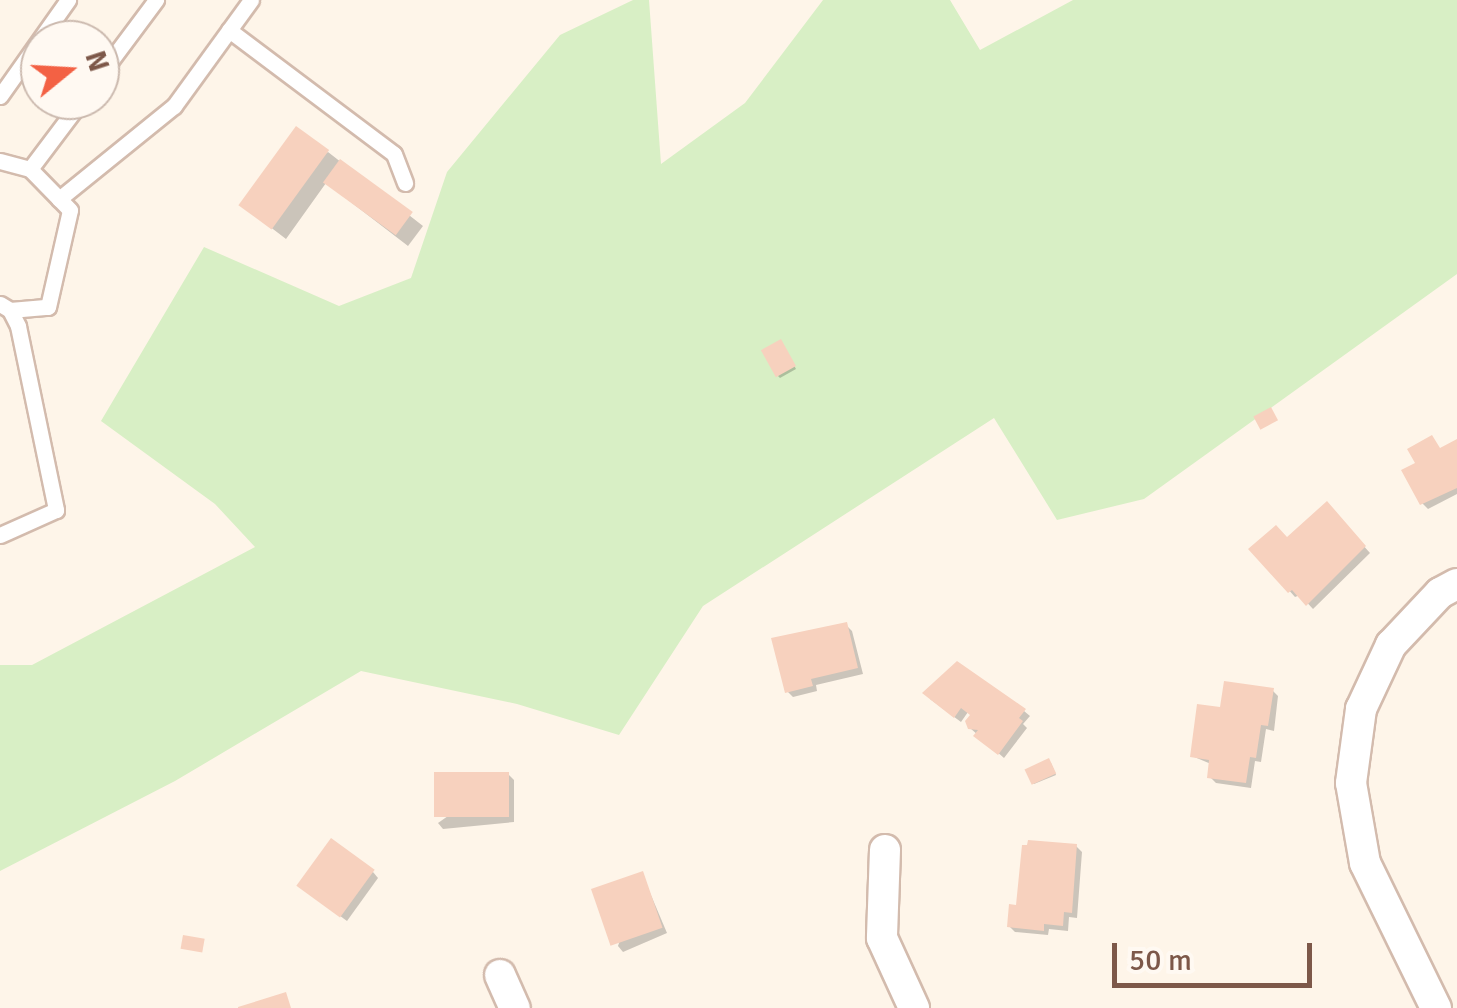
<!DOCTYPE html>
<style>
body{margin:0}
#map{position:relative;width:1457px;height:1008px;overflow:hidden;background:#fef5e9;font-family:Signika,sans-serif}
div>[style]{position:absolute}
.green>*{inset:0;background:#d8efc5}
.shadow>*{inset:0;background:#0003}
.building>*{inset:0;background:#f7d1be;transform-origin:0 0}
.roads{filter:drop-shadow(2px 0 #d3bbad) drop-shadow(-2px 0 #d3bbad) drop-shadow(0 2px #d3bbad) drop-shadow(0 -2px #d3bbad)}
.lane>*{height:15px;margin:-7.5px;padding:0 7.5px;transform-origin:7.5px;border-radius:7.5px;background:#fff}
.street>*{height:30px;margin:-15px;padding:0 15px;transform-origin:15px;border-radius:15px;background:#fff}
span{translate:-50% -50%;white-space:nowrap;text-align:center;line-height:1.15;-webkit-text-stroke:8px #fff9f2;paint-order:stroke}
.north{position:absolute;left:20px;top:20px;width:100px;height:100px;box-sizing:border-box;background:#fff9f2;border:2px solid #cbb9ae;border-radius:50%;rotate:72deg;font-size:28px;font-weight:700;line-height:40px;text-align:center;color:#7d5849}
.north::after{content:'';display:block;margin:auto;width:35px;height:45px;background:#f36144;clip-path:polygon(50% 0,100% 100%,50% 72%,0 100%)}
.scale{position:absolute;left:1112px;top:943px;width:200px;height:45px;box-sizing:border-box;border:5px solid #7d5849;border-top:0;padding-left:12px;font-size:30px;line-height:35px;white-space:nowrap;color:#7d5849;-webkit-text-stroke:8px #fff9f2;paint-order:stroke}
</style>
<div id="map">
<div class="green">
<div style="clip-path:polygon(633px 0,649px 0,661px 164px,745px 103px,823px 0,950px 0,980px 50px,1073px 0,1457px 0,1457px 274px,1144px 499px,1057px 520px,994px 418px,703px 606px,619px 735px,517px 704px,361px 671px,175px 781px,0 871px,0 665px,32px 665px,255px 547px,215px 504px,101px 421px,204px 247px,339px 306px,411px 278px,447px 172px,560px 35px)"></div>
</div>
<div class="shadow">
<div style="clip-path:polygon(328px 152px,423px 226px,408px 246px,326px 183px,286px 239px,243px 206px)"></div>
<div style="clip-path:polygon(782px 344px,796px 369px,780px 378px,778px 376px)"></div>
<div style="clip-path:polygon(1457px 442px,1457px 494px,1428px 509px,1422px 503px,1418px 464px)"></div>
<div style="clip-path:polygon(1327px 505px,1370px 553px,1313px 609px,1300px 595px,1295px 597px,1252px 549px,1287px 540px)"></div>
<div style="clip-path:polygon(846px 625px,852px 631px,863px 674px,816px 685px,817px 691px,793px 697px,787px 691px)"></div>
<div style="clip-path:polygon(1273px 691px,1278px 696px,1274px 731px,1266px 729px,1261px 762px,1255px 761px,1251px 788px,1216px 783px,1210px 777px,1211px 764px,1192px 756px,1222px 710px)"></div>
<div style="clip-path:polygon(930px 699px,1024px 711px,1030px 716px,1023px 724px,1027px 728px,1004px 758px,970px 728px,973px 715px,968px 712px,961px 722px)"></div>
<div style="clip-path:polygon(1051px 763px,1056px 775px,1034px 784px,1032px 782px)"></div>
<div style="clip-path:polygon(508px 774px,514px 780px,514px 822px,443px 829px,438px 823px)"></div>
<div style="clip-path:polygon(1076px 846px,1082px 852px,1077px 918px,1069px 917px,1068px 931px,1049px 929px,1048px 935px,1015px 932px,1009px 926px,1019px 908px,1029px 848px)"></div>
<div style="clip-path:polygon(373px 872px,378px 878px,347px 921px,302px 888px)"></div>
<div style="clip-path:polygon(642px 874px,667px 933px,623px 952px,618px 946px)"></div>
</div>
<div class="building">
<div style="left:296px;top:126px;width:41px;height:98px;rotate:36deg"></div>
<div style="left:340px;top:159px;width:90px;height:29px;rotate:36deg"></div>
<div style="left:781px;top:339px;width:31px;height:23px;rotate:61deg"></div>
<div style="left:1271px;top:407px;width:15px;height:20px;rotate:62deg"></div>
<div style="clip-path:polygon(1432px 435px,1440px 448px,1457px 439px,1457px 488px,1420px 505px,1401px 470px,1415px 463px,1407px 449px)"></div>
<div style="clip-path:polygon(1327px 501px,1366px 546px,1306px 606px,1292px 590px,1288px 593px,1248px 549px,1276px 525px,1287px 537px)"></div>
<div style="clip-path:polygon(847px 622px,858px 668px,811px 679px,813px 686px,785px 693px,771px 638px)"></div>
<div style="clip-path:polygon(957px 661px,1026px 709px,1019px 718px,1023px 721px,998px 755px,973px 736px,978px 730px,968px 729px,965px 721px,970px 715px,961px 708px,954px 718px,922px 693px)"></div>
<div style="clip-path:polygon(1224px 681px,1274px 688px,1268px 726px,1261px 725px,1256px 758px,1250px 757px,1246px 783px,1207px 778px,1209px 760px,1190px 757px,1197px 704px,1220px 707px)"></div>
<div style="left:1049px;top:758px;width:17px;height:27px;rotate:65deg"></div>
<div style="left:509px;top:772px;width:45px;height:75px;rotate:90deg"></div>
<div style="left:331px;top:838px;width:54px;height:59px;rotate:36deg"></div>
<div style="clip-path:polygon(1028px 840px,1077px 844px,1072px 913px,1064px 912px,1063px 926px,1044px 924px,1044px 931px,1007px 927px,1009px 904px,1016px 905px,1022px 845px,1027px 845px)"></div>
<div style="left:643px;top:871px;width:60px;height:55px;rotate:71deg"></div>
<div style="left:183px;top:935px;width:22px;height:14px;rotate:10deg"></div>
<div style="clip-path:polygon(286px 992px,291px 1008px,238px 1008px,238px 1007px)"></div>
</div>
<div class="roads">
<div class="lane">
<div style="left:229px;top:30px;width:206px;rotate:36.9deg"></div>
<div style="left:394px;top:154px;width:31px;rotate:69deg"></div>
<div style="left:100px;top:75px;width:94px;rotate:-53.3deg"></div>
<div style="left:0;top:96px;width:118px;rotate:-54.7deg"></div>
<div style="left:0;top:161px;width:31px;rotate:15deg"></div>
<div style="left:59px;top:199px;width:148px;rotate:-39deg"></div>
<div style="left:174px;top:106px;width:131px;rotate:-54deg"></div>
<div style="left:0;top:304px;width:12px;rotate:31deg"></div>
<div style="left:10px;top:310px;width:18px;rotate:63deg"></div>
<div style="left:18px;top:326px;width:188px;rotate:78.3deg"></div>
<div style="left:56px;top:510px;width:61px;rotate:155.9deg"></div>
<div style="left:10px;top:310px;width:38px;rotate:-5deg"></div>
<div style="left:48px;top:307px;width:99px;rotate:-77.2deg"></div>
<div style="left:70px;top:210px;width:57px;rotate:-134.3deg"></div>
<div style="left:30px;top:169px;width:86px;rotate:-53deg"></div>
</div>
<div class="street">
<div style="left:885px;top:850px;width:88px;rotate:92deg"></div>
<div style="left:882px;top:938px;width:77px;rotate:65.4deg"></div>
<div style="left:500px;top:975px;width:36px;rotate:66deg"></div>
<div style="left:1436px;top:1008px;width:161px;rotate:-116.1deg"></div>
<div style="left:1365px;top:863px;width:81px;rotate:-99.9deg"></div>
<div style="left:1351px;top:783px;width:75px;rotate:-82.3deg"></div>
<div style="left:1361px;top:709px;width:71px;rotate:-64.9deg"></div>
<div style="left:1391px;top:645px;width:71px;rotate:-46.7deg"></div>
<div style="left:1440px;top:593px;width:19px;rotate:-28deg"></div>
</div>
</div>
<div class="north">N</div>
<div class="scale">50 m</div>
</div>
